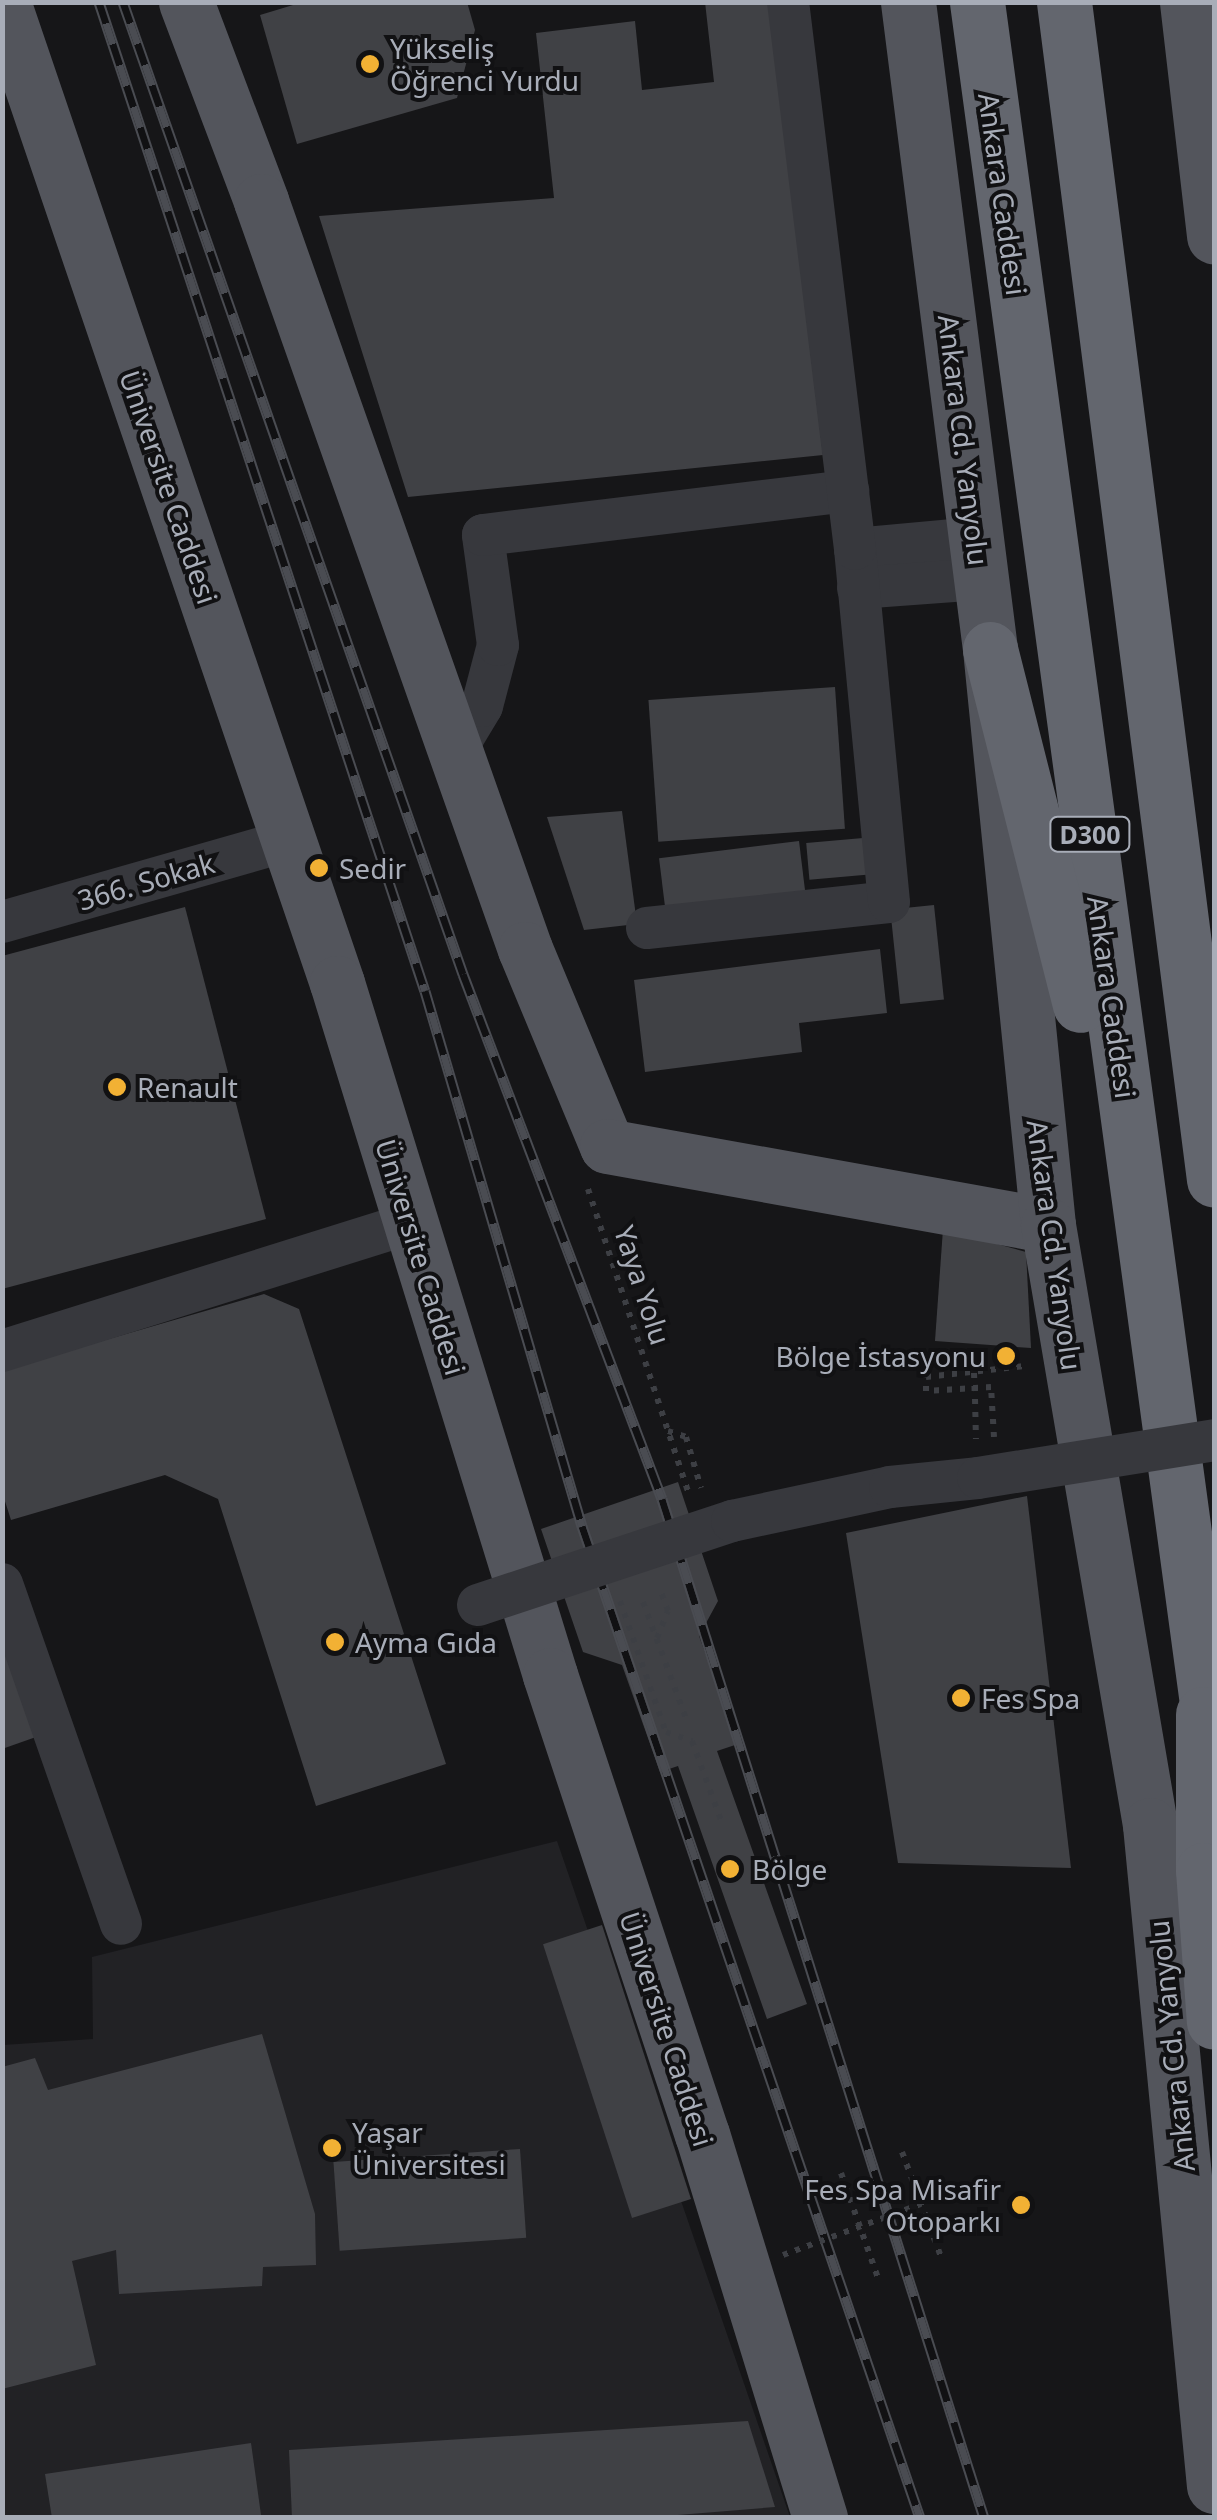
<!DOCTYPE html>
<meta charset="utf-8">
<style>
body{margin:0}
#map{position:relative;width:1217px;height:2520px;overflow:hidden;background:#161618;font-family:"Noto Sans",sans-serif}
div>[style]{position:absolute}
.built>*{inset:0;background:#222225}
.building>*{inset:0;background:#404145;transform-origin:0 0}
.path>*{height:6px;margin-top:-3px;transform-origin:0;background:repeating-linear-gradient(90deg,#3d3f44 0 5px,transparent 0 13px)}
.minor>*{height:42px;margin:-21px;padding:0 21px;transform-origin:21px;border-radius:21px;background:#37383d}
.major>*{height:55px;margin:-27.5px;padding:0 27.5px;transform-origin:27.5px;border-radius:27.5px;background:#53555c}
.highway>*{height:55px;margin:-27.5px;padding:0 27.5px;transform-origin:27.5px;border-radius:27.5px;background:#63666e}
.rail>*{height:11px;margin-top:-5.5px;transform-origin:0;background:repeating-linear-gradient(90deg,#111113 0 22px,#4a4c52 0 44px);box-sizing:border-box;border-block:2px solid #4a4c52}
.path-bridge>*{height:6px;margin-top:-3px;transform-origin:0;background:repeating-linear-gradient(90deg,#3d3f44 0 5px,transparent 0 13px)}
.minor-bridge>*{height:42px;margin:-21px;padding:0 21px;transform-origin:21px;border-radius:21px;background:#37383d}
.dots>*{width:28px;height:28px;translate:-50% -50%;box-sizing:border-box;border:5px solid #111113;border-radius:50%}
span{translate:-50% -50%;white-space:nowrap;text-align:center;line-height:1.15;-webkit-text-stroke:8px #111113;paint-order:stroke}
.shield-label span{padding:2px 8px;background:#111113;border:2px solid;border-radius:8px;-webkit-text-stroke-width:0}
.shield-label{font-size:25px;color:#a8adb8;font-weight:700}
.poi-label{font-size:28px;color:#a8adb8}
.left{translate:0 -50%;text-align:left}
.right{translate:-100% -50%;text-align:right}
.street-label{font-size:28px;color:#a8adb8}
.frame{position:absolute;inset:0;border:5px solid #a8adb8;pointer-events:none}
</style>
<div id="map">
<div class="built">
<div style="clip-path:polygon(557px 1841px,790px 2517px,3px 2518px,3px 2045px,93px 2039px,92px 1957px)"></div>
</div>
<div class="building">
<div style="clip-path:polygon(303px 2px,467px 2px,475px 30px,457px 98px,297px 144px,260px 15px)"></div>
<div style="clip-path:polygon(705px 2px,768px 2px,823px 455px,408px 497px,319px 216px,554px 198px,536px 33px,635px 21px,642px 90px,714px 82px)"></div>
<div style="left:835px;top:687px;width:142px;height:187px;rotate:86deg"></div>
<div style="clip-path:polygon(622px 811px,637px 924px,584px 930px,547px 817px)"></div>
<div style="left:863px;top:838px;width:37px;height:57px;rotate:85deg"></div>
<div style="left:799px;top:841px;width:50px;height:141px;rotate:83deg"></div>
<div style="left:934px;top:905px;width:95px;height:44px;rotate:84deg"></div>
<div style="clip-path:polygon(185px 907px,266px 1219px,2px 1289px,2px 956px)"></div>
<div style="clip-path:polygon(880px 949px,887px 1013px,799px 1023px,802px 1052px,645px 1072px,634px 980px)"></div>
<div style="clip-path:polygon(943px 1229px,1026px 1252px,1031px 1348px,935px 1341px)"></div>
<div style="clip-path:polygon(264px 1294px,299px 1309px,446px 1764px,316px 1806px,218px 1499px,165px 1475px,11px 1520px,2px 1492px,2px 1370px)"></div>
<div style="clip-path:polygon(678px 1482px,718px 1601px,699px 1636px,738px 1744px,717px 1751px,807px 2004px,767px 2019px,678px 1766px,660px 1772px,622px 1665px,583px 1652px,541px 1529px)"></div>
<div style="clip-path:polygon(1027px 1496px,1071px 1868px,898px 1863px,846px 1533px)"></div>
<div style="clip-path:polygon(2px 1644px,36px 1737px,2px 1749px)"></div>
<div style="left:602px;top:1925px;width:288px;height:62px;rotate:72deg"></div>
<div style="clip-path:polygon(262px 2034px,315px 2214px,316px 2265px,263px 2267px,262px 2286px,119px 2294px,116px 2250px,72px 2261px,96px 2365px,2px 2389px,2px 2067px,35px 2058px,48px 2090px)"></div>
<div style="left:520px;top:2149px;width:89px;height:187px;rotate:86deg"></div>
<div style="clip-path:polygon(748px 2421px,775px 2507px,641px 2518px,292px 2518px,289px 2450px)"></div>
<div style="clip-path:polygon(251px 2443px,261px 2515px,52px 2518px,45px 2474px)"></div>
</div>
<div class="path">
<div style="left:588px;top:1189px;width:322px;rotate:71.7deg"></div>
<div style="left:975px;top:1399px;width:40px;rotate:88.6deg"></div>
<div style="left:668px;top:1431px;width:19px;rotate:18deg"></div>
<div style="left:686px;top:1437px;width:53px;rotate:73.6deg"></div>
<div style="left:994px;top:1437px;width:50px;rotate:-93.4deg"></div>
<div style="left:991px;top:1387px;width:65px;rotate:176.5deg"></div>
<div style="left:926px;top:1391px;width:14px;rotate:-90deg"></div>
<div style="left:926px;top:1377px;width:99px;rotate:-6.4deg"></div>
<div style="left:620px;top:1601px;width:139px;rotate:70.7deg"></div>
<div style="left:666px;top:1732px;width:28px;rotate:19deg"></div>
<div style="left:692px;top:1741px;width:87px;rotate:69.9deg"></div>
<div style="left:643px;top:1602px;width:127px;rotate:69.7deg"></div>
<div style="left:657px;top:1638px;width:29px;rotate:-68deg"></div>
<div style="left:668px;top:1611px;width:23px;rotate:-110deg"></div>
<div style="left:902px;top:2152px;width:112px;rotate:69.6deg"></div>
<div style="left:841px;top:2173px;width:114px;rotate:70.6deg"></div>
</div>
<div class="minor">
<div style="left:855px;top:549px;width:121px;rotate:-5.2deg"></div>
<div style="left:858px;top:588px;width:123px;rotate:-4.2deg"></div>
<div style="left:455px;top:751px;width:52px;rotate:-59deg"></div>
<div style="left:482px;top:706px;width:63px;rotate:-75.3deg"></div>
<div style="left:498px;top:645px;width:111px;rotate:-97.8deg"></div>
<div style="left:483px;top:535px;width:368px;rotate:-6.9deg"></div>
<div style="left:2px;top:922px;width:298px;rotate:-15.9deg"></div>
<div style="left:647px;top:928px;width:243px;rotate:-6.1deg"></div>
<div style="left:889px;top:902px;width:355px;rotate:-95.5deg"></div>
<div style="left:855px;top:549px;width:551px;rotate:-96.98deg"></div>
<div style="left:2px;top:1351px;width:428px;rotate:-17.4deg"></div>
<div style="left:2px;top:1584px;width:360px;rotate:70.7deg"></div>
</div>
<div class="major">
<div style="left:3px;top:2px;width:1036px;rotate:71.2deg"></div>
<div style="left:337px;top:983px;width:724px;rotate:72.89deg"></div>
<div style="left:550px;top:1675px;width:484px;rotate:71.7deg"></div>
<div style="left:702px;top:2134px;width:402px;rotate:72.9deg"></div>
<div style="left:186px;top:2px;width:213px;rotate:69.3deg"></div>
<div style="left:261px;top:201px;width:793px;rotate:70.56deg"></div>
<div style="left:525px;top:949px;width:213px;rotate:67.4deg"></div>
<div style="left:607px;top:1146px;width:448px;rotate:10.2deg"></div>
<div style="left:908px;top:2px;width:652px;rotate:82.78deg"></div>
<div style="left:990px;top:649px;width:579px;rotate:84.25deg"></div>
<div style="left:1048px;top:1225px;width:609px;rotate:80.35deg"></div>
<div style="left:1150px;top:1825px;width:664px;rotate:84.47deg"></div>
<div style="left:1187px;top:2px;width:236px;rotate:83.4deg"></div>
</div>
<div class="highway">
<div style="left:977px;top:2px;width:1768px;rotate:82.3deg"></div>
<div style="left:1064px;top:2px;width:1187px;rotate:82.74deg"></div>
<div style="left:990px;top:649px;width:367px;rotate:75.8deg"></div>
<div style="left:1203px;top:1714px;width:156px;rotate:90deg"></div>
<div style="left:1203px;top:1870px;width:152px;rotate:85.9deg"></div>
</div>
<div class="rail">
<div style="left:99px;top:2px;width:1041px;rotate:71.76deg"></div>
<div style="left:425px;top:991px;width:558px;rotate:73.65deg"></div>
<div style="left:582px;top:1526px;width:1048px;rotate:71.18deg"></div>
<div style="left:123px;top:2px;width:1030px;rotate:70.72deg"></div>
<div style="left:463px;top:974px;width:561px;rotate:69.24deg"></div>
<div style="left:662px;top:1499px;width:1069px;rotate:72.46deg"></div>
</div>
<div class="path-bridge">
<div style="left:974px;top:1373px;width:26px;rotate:88deg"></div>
<div style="left:783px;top:2255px;width:147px;rotate:-20.3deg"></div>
</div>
<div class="minor-bridge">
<div style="left:478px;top:1605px;width:268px;rotate:-18.3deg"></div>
<div style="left:732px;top:1521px;width:162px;rotate:-12.1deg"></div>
<div style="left:890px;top:1487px;width:88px;rotate:-5.8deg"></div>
<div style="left:978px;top:1478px;width:239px;rotate:-9.1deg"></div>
</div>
<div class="dots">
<div style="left:370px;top:64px;background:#f2b134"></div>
<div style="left:319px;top:868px;background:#f2b134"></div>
<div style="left:117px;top:1087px;background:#f2b134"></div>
<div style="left:1006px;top:1356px;background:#f2b134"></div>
<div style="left:335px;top:1642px;background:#f2b134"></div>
<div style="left:961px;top:1698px;background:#f2b134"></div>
<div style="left:730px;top:1869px;background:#f2b134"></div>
<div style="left:332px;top:2148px;background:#f2b134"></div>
<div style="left:1021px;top:2205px;background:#f2b134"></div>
</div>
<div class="shield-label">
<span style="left:1090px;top:834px">D300</span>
</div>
<div class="poi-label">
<span class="left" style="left:390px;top:64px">Yükseliş<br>Öğrenci Yurdu</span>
<span class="left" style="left:339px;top:868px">Sedir</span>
<span class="left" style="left:137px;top:1087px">Renault</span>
<span class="right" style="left:986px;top:1356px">Bölge İstasyonu</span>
<span class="left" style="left:355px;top:1642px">Ayma Gıda</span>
<span class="left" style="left:981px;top:1698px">Fes Spa</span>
<span class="left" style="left:752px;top:1869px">Bölge</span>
<span class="left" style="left:352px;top:2148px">Yaşar<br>Üniversitesi</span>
<span class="right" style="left:1001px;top:2205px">Fes Spa Misafir<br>Otoparkı</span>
</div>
<div class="street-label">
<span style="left:1003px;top:194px;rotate:82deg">Ankara Caddesi</span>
<span style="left:964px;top:440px;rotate:83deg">Ankara Cd. Yanyolu</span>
<span style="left:169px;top:487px;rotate:71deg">Üniversite Caddesi</span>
<span style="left:146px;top:881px;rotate:-16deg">366. Sokak</span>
<span style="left:1112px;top:997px;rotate:82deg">Ankara Caddesi</span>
<span style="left:1055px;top:1245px;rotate:82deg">Ankara Cd. Yanyolu</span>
<span style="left:421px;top:1257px;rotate:73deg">Üniversite Caddesi</span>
<span style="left:643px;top:1285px;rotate:72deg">Yaya Yolu</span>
<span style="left:667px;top:2029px;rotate:72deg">Üniversite Caddesi</span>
<span style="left:1171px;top:2046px;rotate:-96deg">Ankara Cd. Yanyolu</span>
</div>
<div class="frame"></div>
</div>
